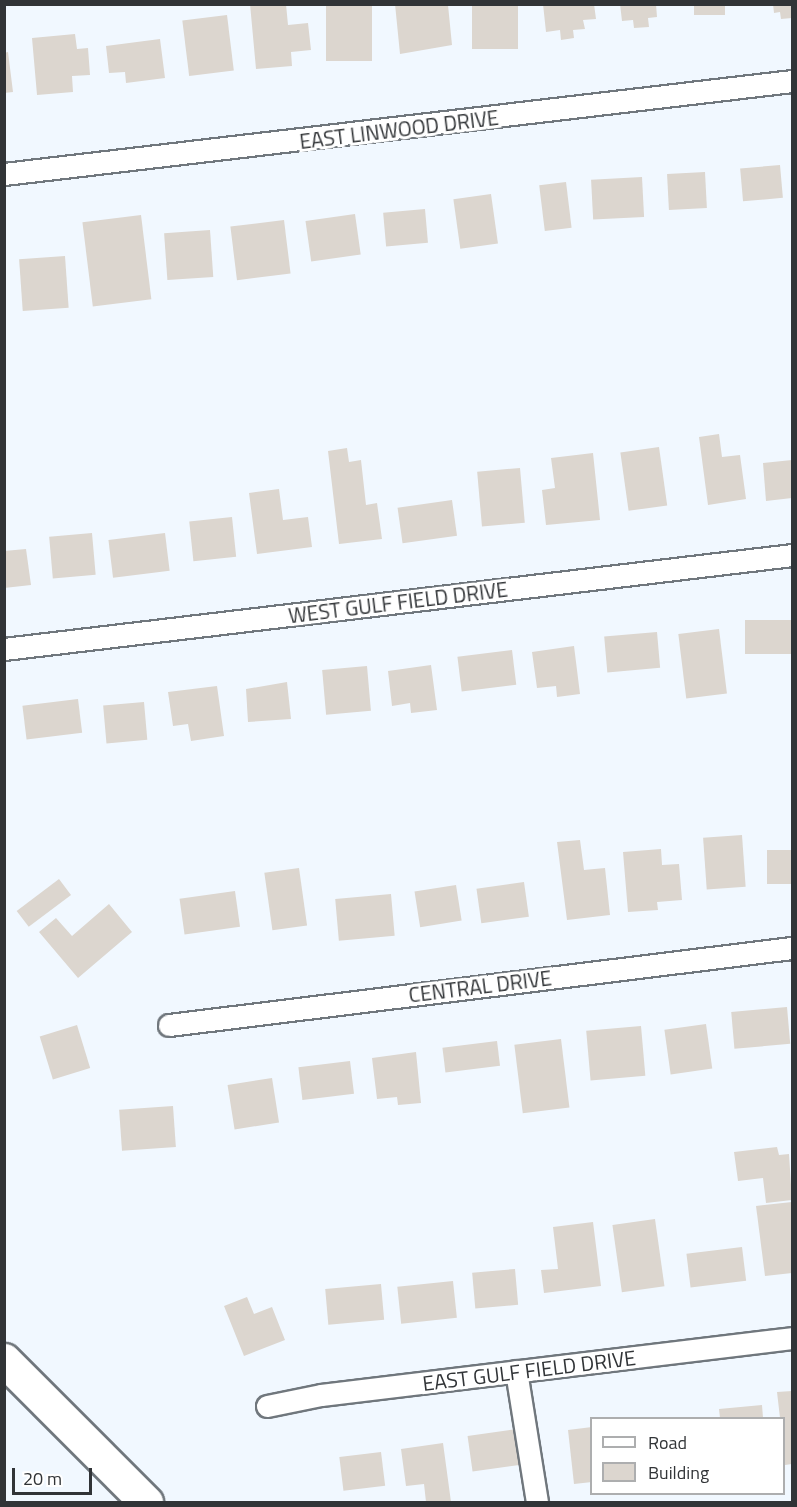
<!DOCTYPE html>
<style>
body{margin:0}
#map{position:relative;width:797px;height:1507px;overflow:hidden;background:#f1f8ff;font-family:"Titillium Web",sans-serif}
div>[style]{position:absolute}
.building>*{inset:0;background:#dcd6cf;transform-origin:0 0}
.roads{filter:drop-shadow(2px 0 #70777d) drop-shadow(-2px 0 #70777d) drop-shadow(0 2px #70777d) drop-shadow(0 -2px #70777d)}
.minor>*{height:21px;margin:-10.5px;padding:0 10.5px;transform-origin:10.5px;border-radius:10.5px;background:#fff}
.motorway>*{height:33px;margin:-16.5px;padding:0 16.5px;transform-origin:16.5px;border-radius:16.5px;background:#fff}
span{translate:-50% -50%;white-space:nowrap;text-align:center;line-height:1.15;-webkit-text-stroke:6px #fff;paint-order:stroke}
.street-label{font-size:21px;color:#313437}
.frame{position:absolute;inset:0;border:6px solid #313437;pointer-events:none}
.legend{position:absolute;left:590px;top:1417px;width:195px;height:78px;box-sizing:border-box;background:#fff;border:2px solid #adaeaf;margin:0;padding:8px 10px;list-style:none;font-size:18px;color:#313437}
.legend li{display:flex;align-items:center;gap:12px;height:30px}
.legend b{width:30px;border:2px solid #adaeaf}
.scale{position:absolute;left:12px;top:1468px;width:80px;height:27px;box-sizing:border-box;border:3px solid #313437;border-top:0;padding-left:8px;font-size:18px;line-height:21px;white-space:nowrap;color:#313437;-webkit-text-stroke:4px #fff;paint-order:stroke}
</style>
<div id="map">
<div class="building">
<div style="clip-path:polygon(250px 4px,286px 4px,288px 25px,308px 23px,311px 50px,291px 52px,292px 66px,256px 69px)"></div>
<div style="left:326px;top:4px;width:46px;height:57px"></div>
<div style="clip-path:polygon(395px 4px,448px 5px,452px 45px,400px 54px)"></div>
<div style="left:472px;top:4px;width:46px;height:45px"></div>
<div style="clip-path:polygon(543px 4px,594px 4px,596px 19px,583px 20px,585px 29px,573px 30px,574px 38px,561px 40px,560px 30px,546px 32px)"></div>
<div style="clip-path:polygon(620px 4px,656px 4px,657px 17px,648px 18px,649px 27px,634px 28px,633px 20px,622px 21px)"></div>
<div style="left:694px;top:4px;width:31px;height:11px"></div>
<div style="clip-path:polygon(773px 4px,792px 4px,792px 18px,781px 19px,780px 12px,774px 13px)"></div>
<div style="left:227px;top:15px;width:56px;height:45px;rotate:83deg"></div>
<div style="clip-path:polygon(75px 34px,77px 49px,88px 48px,90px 75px,72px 76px,73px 92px,37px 95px,32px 38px)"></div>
<div style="clip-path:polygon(160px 39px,165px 78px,126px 83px,125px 72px,109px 73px,106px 46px)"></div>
<div style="clip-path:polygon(8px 52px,13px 92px,4px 93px,4px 53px)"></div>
<div style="left:780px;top:165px;width:33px;height:40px;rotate:85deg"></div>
<div style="left:705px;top:172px;width:36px;height:38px;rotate:87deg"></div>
<div style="left:642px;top:177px;width:40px;height:51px;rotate:87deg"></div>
<div style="left:566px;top:182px;width:46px;height:27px;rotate:83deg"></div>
<div style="left:491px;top:194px;width:50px;height:38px;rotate:82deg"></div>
<div style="left:425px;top:209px;width:34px;height:42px;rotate:85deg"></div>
<div style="left:355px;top:214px;width:41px;height:50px;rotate:82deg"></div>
<div style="left:141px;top:215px;width:85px;height:59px;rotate:83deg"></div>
<div style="left:284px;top:220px;width:54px;height:54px;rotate:83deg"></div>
<div style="left:210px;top:230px;width:47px;height:46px;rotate:86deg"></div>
<div style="left:65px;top:256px;width:52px;height:46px;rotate:86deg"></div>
<div style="clip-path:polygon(719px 434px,722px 457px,740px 455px,746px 499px,708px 505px,699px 437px)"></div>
<div style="left:659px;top:447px;width:59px;height:39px;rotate:82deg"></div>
<div style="clip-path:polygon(347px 448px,349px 462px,361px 460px,366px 505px,377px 503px,382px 539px,339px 544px,328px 451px)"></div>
<div style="clip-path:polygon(593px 453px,600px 520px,546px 525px,542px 490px,555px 488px,551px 458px)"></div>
<div style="clip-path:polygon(792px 460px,792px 498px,766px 501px,763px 463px)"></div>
<div style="left:520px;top:468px;width:55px;height:43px;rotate:85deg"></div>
<div style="clip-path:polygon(279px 489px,283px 520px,308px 517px,312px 547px,257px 554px,249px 493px)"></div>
<div style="left:452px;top:500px;width:36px;height:55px;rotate:82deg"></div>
<div style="left:232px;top:517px;width:40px;height:43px;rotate:84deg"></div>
<div style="left:92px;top:533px;width:42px;height:43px;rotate:85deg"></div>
<div style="left:165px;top:533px;width:38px;height:57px;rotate:83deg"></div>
<div style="clip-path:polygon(26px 549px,31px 585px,4px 588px,4px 551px)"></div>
<div style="left:792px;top:620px;width:34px;height:47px;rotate:90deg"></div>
<div style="left:719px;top:629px;width:65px;height:41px;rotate:83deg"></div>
<div style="left:657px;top:632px;width:36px;height:53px;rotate:85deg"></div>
<div style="clip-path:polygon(574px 646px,580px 694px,557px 697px,556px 686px,537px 688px,532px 652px)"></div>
<div style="left:512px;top:650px;width:35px;height:55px;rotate:83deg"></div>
<div style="clip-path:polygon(431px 665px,437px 710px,411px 713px,410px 703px,392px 706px,388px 671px)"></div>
<div style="left:367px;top:666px;width:45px;height:45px;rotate:85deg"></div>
<div style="clip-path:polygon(287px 682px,291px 719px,248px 722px,246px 689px)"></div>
<div style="clip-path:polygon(217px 686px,224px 736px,191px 741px,188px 724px,173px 726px,168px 692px)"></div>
<div style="left:78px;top:699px;width:34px;height:56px;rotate:83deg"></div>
<div style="left:144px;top:702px;width:38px;height:41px;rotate:85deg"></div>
<div style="left:742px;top:835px;width:52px;height:39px;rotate:86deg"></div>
<div style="clip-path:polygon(580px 840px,584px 870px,605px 868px,610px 915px,567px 920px,557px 842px)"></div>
<div style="clip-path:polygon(661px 849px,662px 865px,679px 864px,682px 900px,657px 902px,658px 910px,628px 912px,623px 852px)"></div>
<div style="left:792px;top:850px;width:34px;height:25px;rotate:90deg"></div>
<div style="left:299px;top:868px;width:58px;height:35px;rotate:82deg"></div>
<div style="left:59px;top:879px;width:20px;height:53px;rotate:53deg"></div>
<div style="left:524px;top:882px;width:35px;height:48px;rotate:82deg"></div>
<div style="left:456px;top:885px;width:36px;height:42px;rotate:81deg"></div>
<div style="left:235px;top:891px;width:36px;height:56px;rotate:82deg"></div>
<div style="left:391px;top:894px;width:42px;height:56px;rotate:85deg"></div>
<div style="clip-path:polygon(109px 904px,132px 932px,78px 978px,39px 932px,56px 918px,72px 936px)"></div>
<div style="left:787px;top:1007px;width:37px;height:56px;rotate:85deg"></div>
<div style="left:706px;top:1024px;width:45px;height:42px;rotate:82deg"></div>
<div style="left:77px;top:1025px;width:45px;height:39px;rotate:73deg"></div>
<div style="left:641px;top:1026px;width:50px;height:55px;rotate:85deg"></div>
<div style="left:561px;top:1039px;width:69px;height:47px;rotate:83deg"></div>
<div style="left:497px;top:1041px;width:25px;height:55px;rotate:83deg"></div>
<div style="clip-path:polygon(416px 1052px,421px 1103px,398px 1105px,397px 1097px,377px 1099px,372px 1058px)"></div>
<div style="left:350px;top:1061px;width:33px;height:52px;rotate:83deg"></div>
<div style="left:272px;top:1078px;width:45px;height:45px;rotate:81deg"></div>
<div style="left:173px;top:1106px;width:41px;height:54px;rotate:86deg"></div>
<div style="clip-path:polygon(777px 1147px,779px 1155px,789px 1154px,792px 1200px,766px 1203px,763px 1178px,738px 1181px,734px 1152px)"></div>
<div style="clip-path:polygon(792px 1202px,792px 1273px,765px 1276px,756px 1206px)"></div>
<div style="left:655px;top:1219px;width:68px;height:43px;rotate:82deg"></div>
<div style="clip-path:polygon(593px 1222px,601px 1286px,544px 1293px,541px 1270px,558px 1269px,553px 1227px)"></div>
<div style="left:742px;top:1247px;width:34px;height:56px;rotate:83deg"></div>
<div style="left:515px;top:1269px;width:36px;height:43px;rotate:85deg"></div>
<div style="left:453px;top:1281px;width:37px;height:56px;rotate:84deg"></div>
<div style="left:381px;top:1284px;width:36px;height:56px;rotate:85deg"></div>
<div style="clip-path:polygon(247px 1297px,254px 1314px,272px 1307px,285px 1340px,244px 1356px,224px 1306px)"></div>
<div style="clip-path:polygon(792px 1391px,792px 1464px,785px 1465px,784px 1418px,780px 1418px,777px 1392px)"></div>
<div style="clip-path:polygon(762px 1405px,763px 1418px,720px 1418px,719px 1409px)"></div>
<div style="clip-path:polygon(592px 1427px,592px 1482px,574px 1484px,568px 1430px)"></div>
<div style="left:524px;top:1428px;width:36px;height:57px;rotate:82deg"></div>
<div style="clip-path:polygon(443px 1443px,451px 1502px,426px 1502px,424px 1484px,406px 1486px,401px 1449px)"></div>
<div style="left:381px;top:1452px;width:34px;height:42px;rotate:83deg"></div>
</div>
<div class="roads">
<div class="minor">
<div style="left:4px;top:174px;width:793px;rotate:-6.73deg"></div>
<div style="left:4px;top:649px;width:794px;rotate:-6.8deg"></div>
<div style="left:169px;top:1025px;width:628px;rotate:-7.05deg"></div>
<div style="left:516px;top:1371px;width:133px;rotate:80.9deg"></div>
<div style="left:267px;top:1406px;width:55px;rotate:-11.5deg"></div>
<div style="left:321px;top:1395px;width:474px;rotate:-6.9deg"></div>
</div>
<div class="motorway">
<div style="left:4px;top:1360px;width:201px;rotate:45deg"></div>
</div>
</div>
<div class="street-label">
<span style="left:399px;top:129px;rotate:-7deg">EAST LINWOOD DRIVE</span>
<span style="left:398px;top:602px;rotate:-7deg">WEST GULF FIELD DRIVE</span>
<span style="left:480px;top:986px;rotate:-7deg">CENTRAL DRIVE</span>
<span style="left:529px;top:1370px;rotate:-7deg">EAST GULF FIELD DRIVE</span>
</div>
<div class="frame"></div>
<ul class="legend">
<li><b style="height:8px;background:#fff"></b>Road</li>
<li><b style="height:16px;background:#dcd6cf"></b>Building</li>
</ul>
<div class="scale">20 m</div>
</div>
